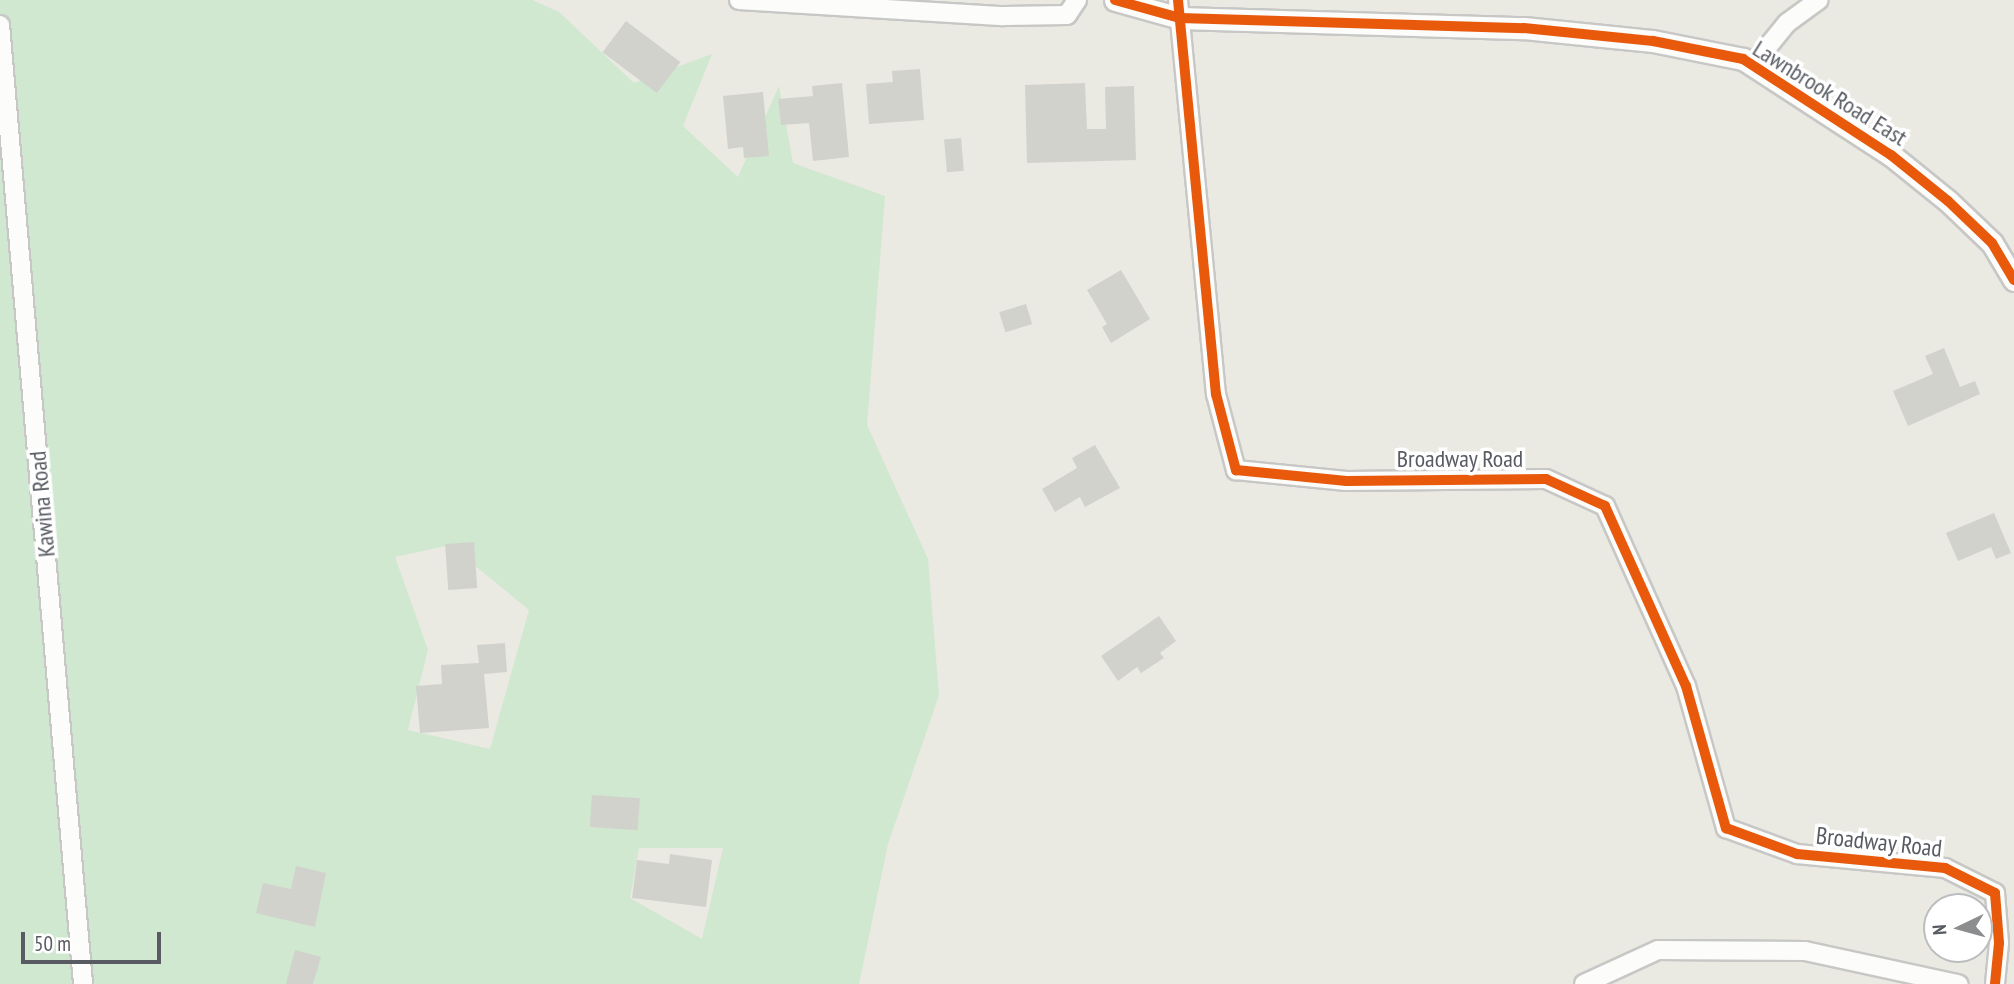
<!DOCTYPE html>
<style>
body{margin:0}
#map{position:relative;width:2014px;height:984px;overflow:hidden;background:#eae9e2;font-family:"PT Sans Narrow",sans-serif}
div>[style]{position:absolute}
.green>*{inset:0;background:#cfe8cf}
.building>*{inset:0;background:#d2d2cd;transform-origin:0 0}
.roads{filter:drop-shadow(2px 0 #c7c8c6) drop-shadow(-2px 0 #c7c8c6) drop-shadow(0 2px #c7c8c6) drop-shadow(0 -2px #c7c8c6)}
.minor>*{height:18px;margin:-9px;padding:0 9px;transform-origin:9px;border-radius:9px;background:#fcfcfb}
.tertiary>*{height:21px;margin:-10.5px;padding:0 10.5px;transform-origin:10.5px;border-radius:10.5px;background:#fcfcfb}
.cycleway>*{height:10px;margin:-5px;padding:0 5px;transform-origin:5px;border-radius:5px;background:#e8590c}
span{translate:-50% -50%;white-space:nowrap;text-align:center;line-height:1.15;-webkit-text-stroke:7px #fff;paint-order:stroke}
.street-label{font-size:24px;color:#585b62}
.north{position:absolute;left:1923px;top:893px;width:70px;height:70px;box-sizing:border-box;background:#fff;border:2px solid #bcbdc0;border-radius:50%;rotate:265deg;font-size:19px;font-weight:700;line-height:28px;text-align:center;color:#585b62}
.north::after{content:'';display:block;margin:auto;width:24px;height:32px;background:#8b8d8f;clip-path:polygon(50% 0,100% 100%,50% 72%,0 100%)}
.scale{position:absolute;left:21px;top:932px;width:140px;height:32px;box-sizing:border-box;border:4px solid #585b62;border-top:0;padding-left:9px;font-size:21px;line-height:24px;white-space:nowrap;color:#585b62;-webkit-text-stroke:5px #fff;paint-order:stroke}
</style>
<div id="map">
<div class="green">
<div style="clip-path:polygon(evenodd,0 0,532px 0,559px 12px,634px 83px,712px 54px,683px 126px,738px 177px,779px 86px,793px 163px,885px 196px,867px 425px,928px 559px,939px 695px,888px 844px,859px 984px,0 984px,0 0,450px 545px,529px 610px,490px 749px,408px 730px,428px 650px,395px 557px,450px 545px,0 0,639px 848px,723px 848px,702px 939px,630px 898px,639px 848px)"></div>
</div>
<div class="building">
<div style="left:626px;top:21px;width:68px;height:39px;rotate:37deg"></div>
<div style="clip-path:polygon(920px 69px,924px 120px,869px 124px,866px 84px,893px 82px,892px 71px)"></div>
<div style="clip-path:polygon(842px 83px,849px 157px,813px 161px,809px 123px,781px 125px,778px 99px,813px 96px,812px 86px)"></div>
<div style="clip-path:polygon(1085px 83px,1087px 129px,1106px 129px,1105px 87px,1134px 86px,1136px 160px,1027px 163px,1025px 85px)"></div>
<div style="clip-path:polygon(763px 92px,769px 156px,744px 158px,743px 147px,728px 149px,723px 96px)"></div>
<div style="left:961px;top:138px;width:33px;height:17px;rotate:85deg"></div>
<div style="clip-path:polygon(1121px 270px,1150px 319px,1111px 343px,1102px 327px,1107px 324px,1087px 290px)"></div>
<div style="left:1026px;top:304px;width:21px;height:28px;rotate:73deg"></div>
<div style="clip-path:polygon(1944px 348px,1960px 387px,1975px 381px,1980px 394px,1908px 426px,1893px 391px,1933px 374px,1925px 356px)"></div>
<div style="clip-path:polygon(1095px 445px,1120px 488px,1085px 507px,1080px 497px,1055px 512px,1042px 489px,1077px 468px,1072px 458px)"></div>
<div style="clip-path:polygon(1994px 513px,2011px 553px,1996px 559px,1991px 547px,1958px 561px,1946px 533px)"></div>
<div style="left:474px;top:542px;width:46px;height:29px;rotate:86deg"></div>
<div style="clip-path:polygon(1159px 616px,1176px 641px,1160px 653px,1164px 658px,1141px 673px,1137px 667px,1118px 681px,1101px 656px)"></div>
<div style="clip-path:polygon(505px 643px,507px 672px,484px 674px,489px 728px,420px 733px,416px 686px,442px 684px,441px 665px,479px 663px,477px 645px)"></div>
<div style="left:592px;top:795px;width:48px;height:32px;rotate:4deg"></div>
<div style="clip-path:polygon(670px 854px,712px 860px,706px 907px,632px 898px,637px 860px,669px 864px)"></div>
<div style="clip-path:polygon(296px 866px,326px 873px,315px 927px,256px 913px,263px 883px,291px 889px)"></div>
<div style="clip-path:polygon(295px 950px,321px 957px,313px 984px,286px 984px)"></div>
</div>
<div class="roads">
<div class="minor">
<div style="left:739px;top:0;width:265px;rotate:3.5deg"></div>
<div style="left:1004px;top:16px;width:63px;rotate:-0.9deg"></div>
<div style="left:1067px;top:15px;width:18px;rotate:-56deg"></div>
<div style="left:1178px;top:0;width:396px;rotate:84.5deg"></div>
<div style="left:1216px;top:394px;width:79px;rotate:75.3deg"></div>
<div style="left:1236px;top:470px;width:111px;rotate:5.7deg"></div>
<div style="left:1346px;top:481px;width:200px;rotate:-0.6deg"></div>
<div style="left:1546px;top:479px;width:65px;rotate:24.6deg"></div>
<div style="left:1605px;top:506px;width:197px;rotate:65.8deg"></div>
<div style="left:1686px;top:686px;width:148px;rotate:74.3deg"></div>
<div style="left:1726px;top:828px;width:76px;rotate:20.1deg"></div>
<div style="left:1797px;top:854px;width:149px;rotate:5.4deg"></div>
<div style="left:1945px;top:868px;width:56px;rotate:26.6deg"></div>
<div style="left:1995px;top:893px;width:50px;rotate:85.4deg"></div>
<div style="left:1999px;top:943px;width:41px;rotate:95.6deg"></div>
<div style="left:0;top:25px;width:963px;rotate:85.05deg"></div>
<div style="left:1752px;top:66px;width:55px;rotate:-50.9deg"></div>
<div style="left:1787px;top:23px;width:39px;rotate:-36deg"></div>
<div style="left:1584px;top:984px;width:81px;rotate:-24.7deg"></div>
<div style="left:1658px;top:950px;width:147px;rotate:0.4deg"></div>
<div style="left:1805px;top:951px;width:157px;rotate:12.2deg"></div>
</div>
<div class="tertiary">
<div style="left:1115px;top:0;width:67px;rotate:15.5deg"></div>
<div style="left:1180px;top:18px;width:344px;rotate:1.7deg"></div>
<div style="left:1524px;top:28px;width:130px;rotate:5.8deg"></div>
<div style="left:1653px;top:41px;width:92px;rotate:11.3deg"></div>
<div style="left:1743px;top:59px;width:176px;rotate:33deg"></div>
<div style="left:1891px;top:155px;width:73px;rotate:38.9deg"></div>
<div style="left:1948px;top:201px;width:61px;rotate:43.7deg"></div>
<div style="left:1992px;top:243px;width:43px;rotate:59.3deg"></div>
</div>
</div>
<div class="cycleway">
<div style="left:1115px;top:0;width:67px;rotate:15.5deg"></div>
<div style="left:1180px;top:18px;width:344px;rotate:1.7deg"></div>
<div style="left:1524px;top:28px;width:130px;rotate:5.8deg"></div>
<div style="left:1653px;top:41px;width:92px;rotate:11.3deg"></div>
<div style="left:1743px;top:59px;width:176px;rotate:33deg"></div>
<div style="left:1891px;top:155px;width:73px;rotate:38.9deg"></div>
<div style="left:1948px;top:201px;width:61px;rotate:43.7deg"></div>
<div style="left:1992px;top:243px;width:43px;rotate:59.3deg"></div>
<div style="left:1178px;top:0;width:396px;rotate:84.5deg"></div>
<div style="left:1216px;top:394px;width:79px;rotate:75.3deg"></div>
<div style="left:1236px;top:470px;width:111px;rotate:5.7deg"></div>
<div style="left:1346px;top:481px;width:200px;rotate:-0.6deg"></div>
<div style="left:1546px;top:479px;width:65px;rotate:24.6deg"></div>
<div style="left:1605px;top:506px;width:197px;rotate:65.8deg"></div>
<div style="left:1686px;top:686px;width:148px;rotate:74.3deg"></div>
<div style="left:1726px;top:828px;width:76px;rotate:20.1deg"></div>
<div style="left:1797px;top:854px;width:149px;rotate:5.4deg"></div>
<div style="left:1945px;top:868px;width:56px;rotate:26.6deg"></div>
<div style="left:1995px;top:893px;width:50px;rotate:85.4deg"></div>
<div style="left:1999px;top:943px;width:41px;rotate:95.6deg"></div>
</div>
<div class="street-label">
<span style="left:1830px;top:93px;rotate:32deg">Lawnbrook Road East</span>
<span style="left:1460px;top:459px">Broadway Road</span>
<span style="left:42px;top:504px;rotate:-95deg">Kawina Road</span>
<span style="left:1879px;top:842px;rotate:6deg">Broadway Road</span>
</div>
<div class="north">N</div>
<div class="scale">50 m</div>
</div>
